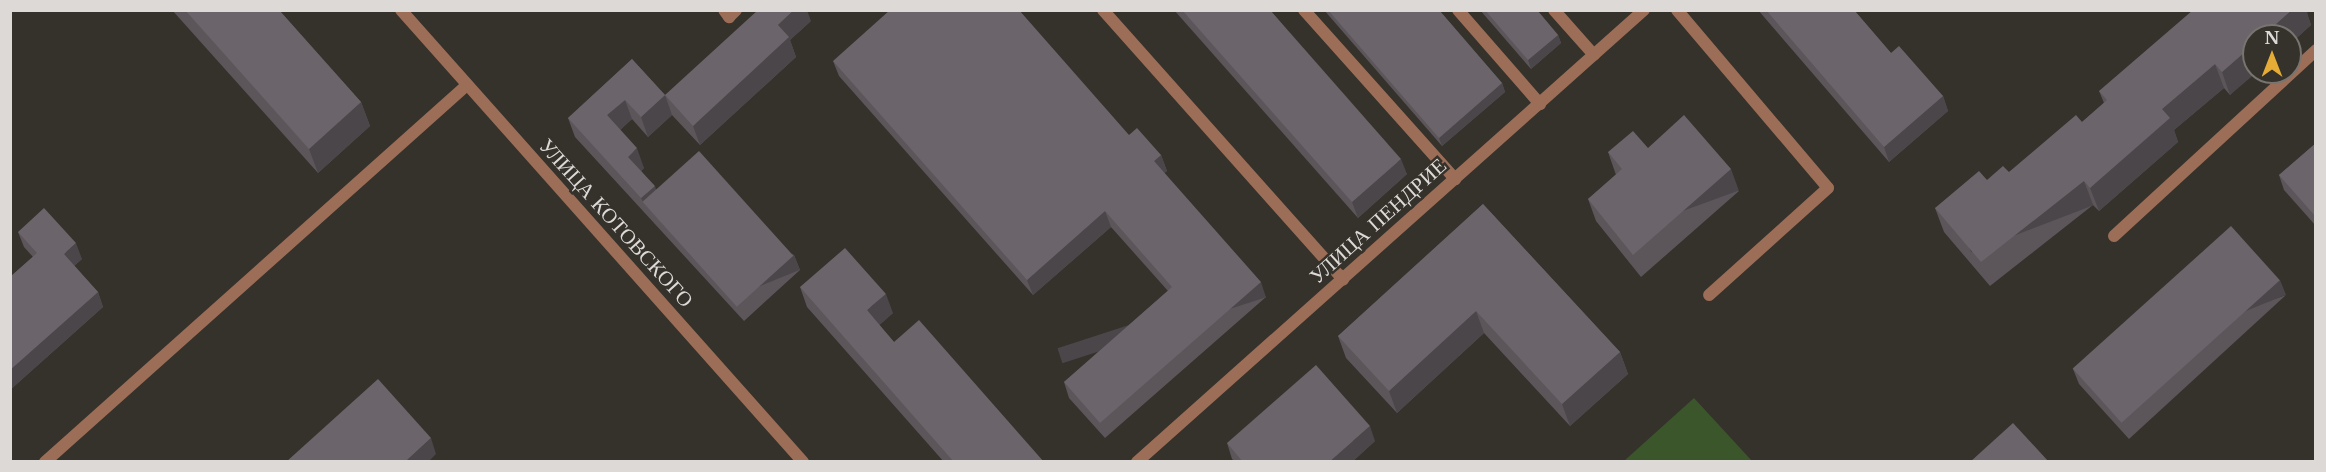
<!DOCTYPE html>
<meta charset="utf-8">
<style>
body{margin:0}
#map{position:relative;width:2326px;height:472px;overflow:hidden;background:#35312b;font-family:"Libre Baskerville",serif}
div>[style]{position:absolute}
.green>*{inset:0;background:#3c562c}
.service>*{height:12px;margin:-6px;padding:0 6px;transform-origin:6px;border-radius:6px;background:#9d6e57}
.minor>*{height:12px;margin:-6px;padding:0 6px;transform-origin:6px;border-radius:6px;background:#9d6e57}
.wall>*{inset:0;background:#5c565b}
.shaded-wall>*{inset:0;background:#4b464a;transform-origin:0 0}
.building>*{inset:0;background:#6b646a;transform-origin:0 0}
span{translate:-50% -50%;white-space:nowrap;text-align:center;line-height:1.15;-webkit-text-stroke:5px #35312b;paint-order:stroke}
.street-label{font-size:21px;color:#dcd9d6}
.frame{position:absolute;inset:0;border:12px solid #dcd9d6;pointer-events:none}
.north{position:absolute;left:2242px;top:24px;width:60px;height:60px;box-sizing:border-box;background:#35312b;border:2px solid #78746f;border-radius:50%;rotate:0deg;font-size:16px;font-weight:700;line-height:24px;text-align:center;color:#dcd9d6}
.north::after{content:'';display:block;margin:auto;width:21px;height:27px;background:#e5ad35;clip-path:polygon(50% 0,100% 100%,50% 72%,0 100%)}
</style>
<div id="map">
<div class="green">
<div style="clip-path:polygon(1694px 398px,1752px 461px,1624px 461px)"></div>
</div>
<div class="service">
<div style="left:724px;top:10px;width:9px;rotate:54deg"></div>
<div style="left:729px;top:17px;width:10px;rotate:-45deg"></div>
<div style="left:1103px;top:10px;width:361px;rotate:48.3deg"></div>
<div style="left:1304px;top:10px;width:227px;rotate:48.2deg"></div>
<div style="left:1458px;top:10px;width:125px;rotate:48.9deg"></div>
<div style="left:1554px;top:10px;width:60px;rotate:48.4deg"></div>
<div style="left:1677px;top:10px;width:233px;rotate:49.7deg"></div>
<div style="left:1828px;top:188px;width:160px;rotate:138deg"></div>
<div style="left:2114px;top:236px;width:275px;rotate:-42.6deg"></div>
<div style="left:45px;top:462px;width:566px;rotate:-41.78deg"></div>
</div>
<div class="minor">
<div style="left:401px;top:10px;width:605px;rotate:48.35deg"></div>
<div style="left:1137px;top:462px;width:679px;rotate:-41.72deg"></div>
</div>
<div class="wall">
<div style="clip-path:polygon(172px 10px,279px 10px,361px 102px,370px 126px,318px 173px)"></div>
<div style="clip-path:polygon(1174px 10px,1270px 10px,1407px 174px,1358px 218px)"></div>
<div style="clip-path:polygon(1324px 10px,1439px 10px,1502px 83px,1505px 92px,1442px 146px)"></div>
<div style="clip-path:polygon(1480px 10px,1537px 10px,1558px 35px,1561px 43px,1531px 69px)"></div>
<div style="clip-path:polygon(1758px 10px,1854px 10px,1891px 53px,1943px 96px,1948px 111px,1889px 162px)"></div>
<div style="clip-path:polygon(2307px 13px,2311px 25px,2290px 44px,2290px 36px,2230px 95px,2224px 88px,2174px 130px,2178px 142px,2099px 211px,2093px 205px,1990px 286px,1944px 232px,1935px 208px,1987px 180px,2009px 172px,2082px 122px,2104px 103px,2099px 91px)"></div>
<div style="clip-path:polygon(811px 21px,790px 40px,796px 57px,700px 145px,672px 115px,648px 137px,632px 119px,620px 130px,644px 168px,641px 171px,656px 190px,794px 255px,800px 270px,744px 321px,575px 137px,568px 118px,632px 59px,665px 95px)"></div>
<div style="clip-path:polygon(833px 61px,1129px 135px,1161px 155px,1167px 171px,1164px 173px,1266px 297px,1105px 438px,1069px 398px,1064px 382px,1168px 291px,1111px 227px,1033px 295px,839px 76px)"></div>
<div style="clip-path:polygon(2316px 143px,2316px 226px,2284px 190px,2279px 175px)"></div>
<div style="clip-path:polygon(1648px 148px,1739px 191px,1641px 277px,1596px 221px,1588px 199px,1616px 175px,1608px 152px)"></div>
<div style="clip-path:polygon(1483px 204px,1620px 352px,1628px 374px,1570px 426px,1484px 333px,1397px 413px,1346px 358px,1338px 336px)"></div>
<div style="clip-path:polygon(18px 232px,82px 259px,74px 266px,98px 292px,103px 307px,10px 390px,10px 277px,33px 257px,24px 247px)"></div>
<div style="clip-path:polygon(800px 287px,893px 313px,879px 325px,894px 342px,1044px 462px,944px 462px,807px 307px)"></div>
<div style="clip-path:polygon(2286px 295px,2129px 439px,2079px 384px,2073px 369px)"></div>
<div style="clip-path:polygon(1375px 441px,1352px 462px,1235px 462px,1232px 459px,1227px 443px)"></div>
</div>
<div class="shaded-wall">
<div style="clip-path:polygon(794px 10px,807px 10px,811px 21px,790px 40px,796px 57px,700px 145px,693px 126px,778px 25px)"></div>
<div style="clip-path:polygon(2292px 10px,2310px 10px,2307px 13px,2311px 25px,2290px 44px,2290px 36px,2263px 36px)"></div>
<div style="clip-path:polygon(1558px 35px,1561px 43px,1531px 69px,1528px 60px)"></div>
<div style="clip-path:polygon(2254px 44px,2254px 72px,2257px 72px,2230px 95px,2222px 72px)"></div>
<div style="clip-path:polygon(2215px 64px,2224px 88px,2174px 130px,2178px 142px,2099px 211px,2090px 188px,2162px 109px)"></div>
<div style="clip-path:polygon(1502px 83px,1505px 92px,1442px 146px,1439px 138px)"></div>
<div style="clip-path:polygon(665px 95px,672px 115px,648px 137px,641px 117px)"></div>
<div style="clip-path:polygon(1943px 96px,1948px 111px,1889px 162px,1884px 147px)"></div>
<div style="clip-path:polygon(625px 100px,632px 119px,615px 135px,607px 115px)"></div>
<div style="clip-path:polygon(361px 102px,370px 126px,318px 173px,309px 149px)"></div>
<div style="clip-path:polygon(637px 148px,644px 168px,635px 176px,628px 157px)"></div>
<div style="clip-path:polygon(1161px 155px,1167px 171px,1160px 177px,1154px 161px)"></div>
<div style="clip-path:polygon(1401px 159px,1407px 174px,1358px 218px,1352px 202px)"></div>
<div style="left:1731px;top:169px;width:23px;height:130px;rotate:70deg"></div>
<div style="left:2084px;top:181px;width:26px;height:131px;rotate:69deg"></div>
<div style="clip-path:polygon(655px 186px,662px 205px,643px 202px,641px 198px)"></div>
<div style="clip-path:polygon(1105px 211px,1111px 227px,1033px 295px,1027px 280px)"></div>
<div style="clip-path:polygon(76px 243px,82px 259px,69px 270px,64px 254px)"></div>
<div style="left:794px;top:255px;width:16px;height:76px;rotate:68deg"></div>
<div style="left:2280px;top:280px;width:16px;height:212px;rotate:68deg"></div>
<div style="left:1261px;top:282px;width:16px;height:214px;rotate:72deg"></div>
<div style="clip-path:polygon(98px 292px,103px 307px,10px 390px,10px 370px)"></div>
<div style="clip-path:polygon(886px 294px,893px 313px,874px 330px,867px 310px)"></div>
<div style="clip-path:polygon(1476px 311px,1484px 333px,1397px 413px,1389px 391px)"></div>
<div style="clip-path:polygon(1620px 352px,1628px 374px,1570px 426px,1562px 404px)"></div>
<div style="clip-path:polygon(1370px 426px,1375px 441px,1352px 462px,1329px 462px)"></div>
<div style="clip-path:polygon(431px 438px,436px 454px,428px 462px,405px 462px)"></div>
</div>
<div class="building">
<div style="clip-path:polygon(185px 10px,279px 10px,361px 102px,309px 149px)"></div>
<div style="clip-path:polygon(758px 10px,794px 10px,778px 25px,789px 37px,693px 126px,665px 95px)"></div>
<div style="clip-path:polygon(890px 10px,1019px 10px,1129px 135px,1137px 128px,1161px 155px,1154px 161px,1261px 282px,1100px 423px,1064px 382px,1172px 287px,1105px 211px,1027px 280px,833px 61px)"></div>
<div style="clip-path:polygon(1182px 10px,1270px 10px,1401px 159px,1352px 202px)"></div>
<div style="clip-path:polygon(1328px 10px,1439px 10px,1502px 83px,1439px 138px)"></div>
<div style="clip-path:polygon(1485px 10px,1537px 10px,1558px 35px,1528px 60px)"></div>
<div style="clip-path:polygon(1766px 10px,1854px 10px,1891px 53px,1899px 46px,1943px 96px,1884px 147px)"></div>
<div style="clip-path:polygon(2193px 10px,2292px 10px,2263px 36px,2254px 36px,2254px 44px,2222px 72px,2215px 64px,2162px 109px,2170px 118px,2090px 188px,2084px 181px,1981px 262px,1935px 208px,1979px 171px,1987px 180px,2003px 166px,2009px 172px,2076px 115px,2082px 122px,2107px 100px,2099px 91px)"></div>
<div style="clip-path:polygon(632px 59px,665px 95px,641px 117px,625px 100px,607px 115px,637px 148px,628px 157px,655px 186px,641px 198px,568px 118px)"></div>
<div style="clip-path:polygon(1684px 115px,1731px 169px,1633px 255px,1588px 199px,1622px 169px,1608px 152px,1633px 131px,1648px 148px)"></div>
<div style="clip-path:polygon(2316px 143px,2316px 217px,2279px 175px)"></div>
<div style="left:699px;top:151px;width:141px;height:76px;rotate:48deg"></div>
<div style="clip-path:polygon(1483px 204px,1620px 352px,1562px 404px,1476px 311px,1389px 391px,1338px 336px)"></div>
<div style="clip-path:polygon(44px 208px,76px 243px,64px 254px,98px 292px,10px 370px,10px 277px,37px 253px,18px 232px)"></div>
<div style="left:2231px;top:226px;width:73px;height:213px;rotate:48deg"></div>
<div style="clip-path:polygon(845px 248px,886px 294px,867px 310px,894px 342px,919px 320px,1044px 462px,954px 462px,800px 287px)"></div>
<div style="clip-path:polygon(1316px 365px,1370px 426px,1329px 462px,1243px 462px,1227px 443px)"></div>
<div style="clip-path:polygon(378px 379px,431px 438px,405px 462px,286px 462px)"></div>
<div style="clip-path:polygon(2013px 423px,2049px 462px,1970px 462px)"></div>
</div>
<div class="street-label">
<span style="left:1378px;top:221px;rotate:-42deg">УЛИЦА ПЕНДРИЕ</span>
<span style="left:616px;top:223px;rotate:48deg">УЛИЦА КОТОВСКОГО</span>
</div>
<div class="frame"></div>
<div class="north">N</div>
</div>
